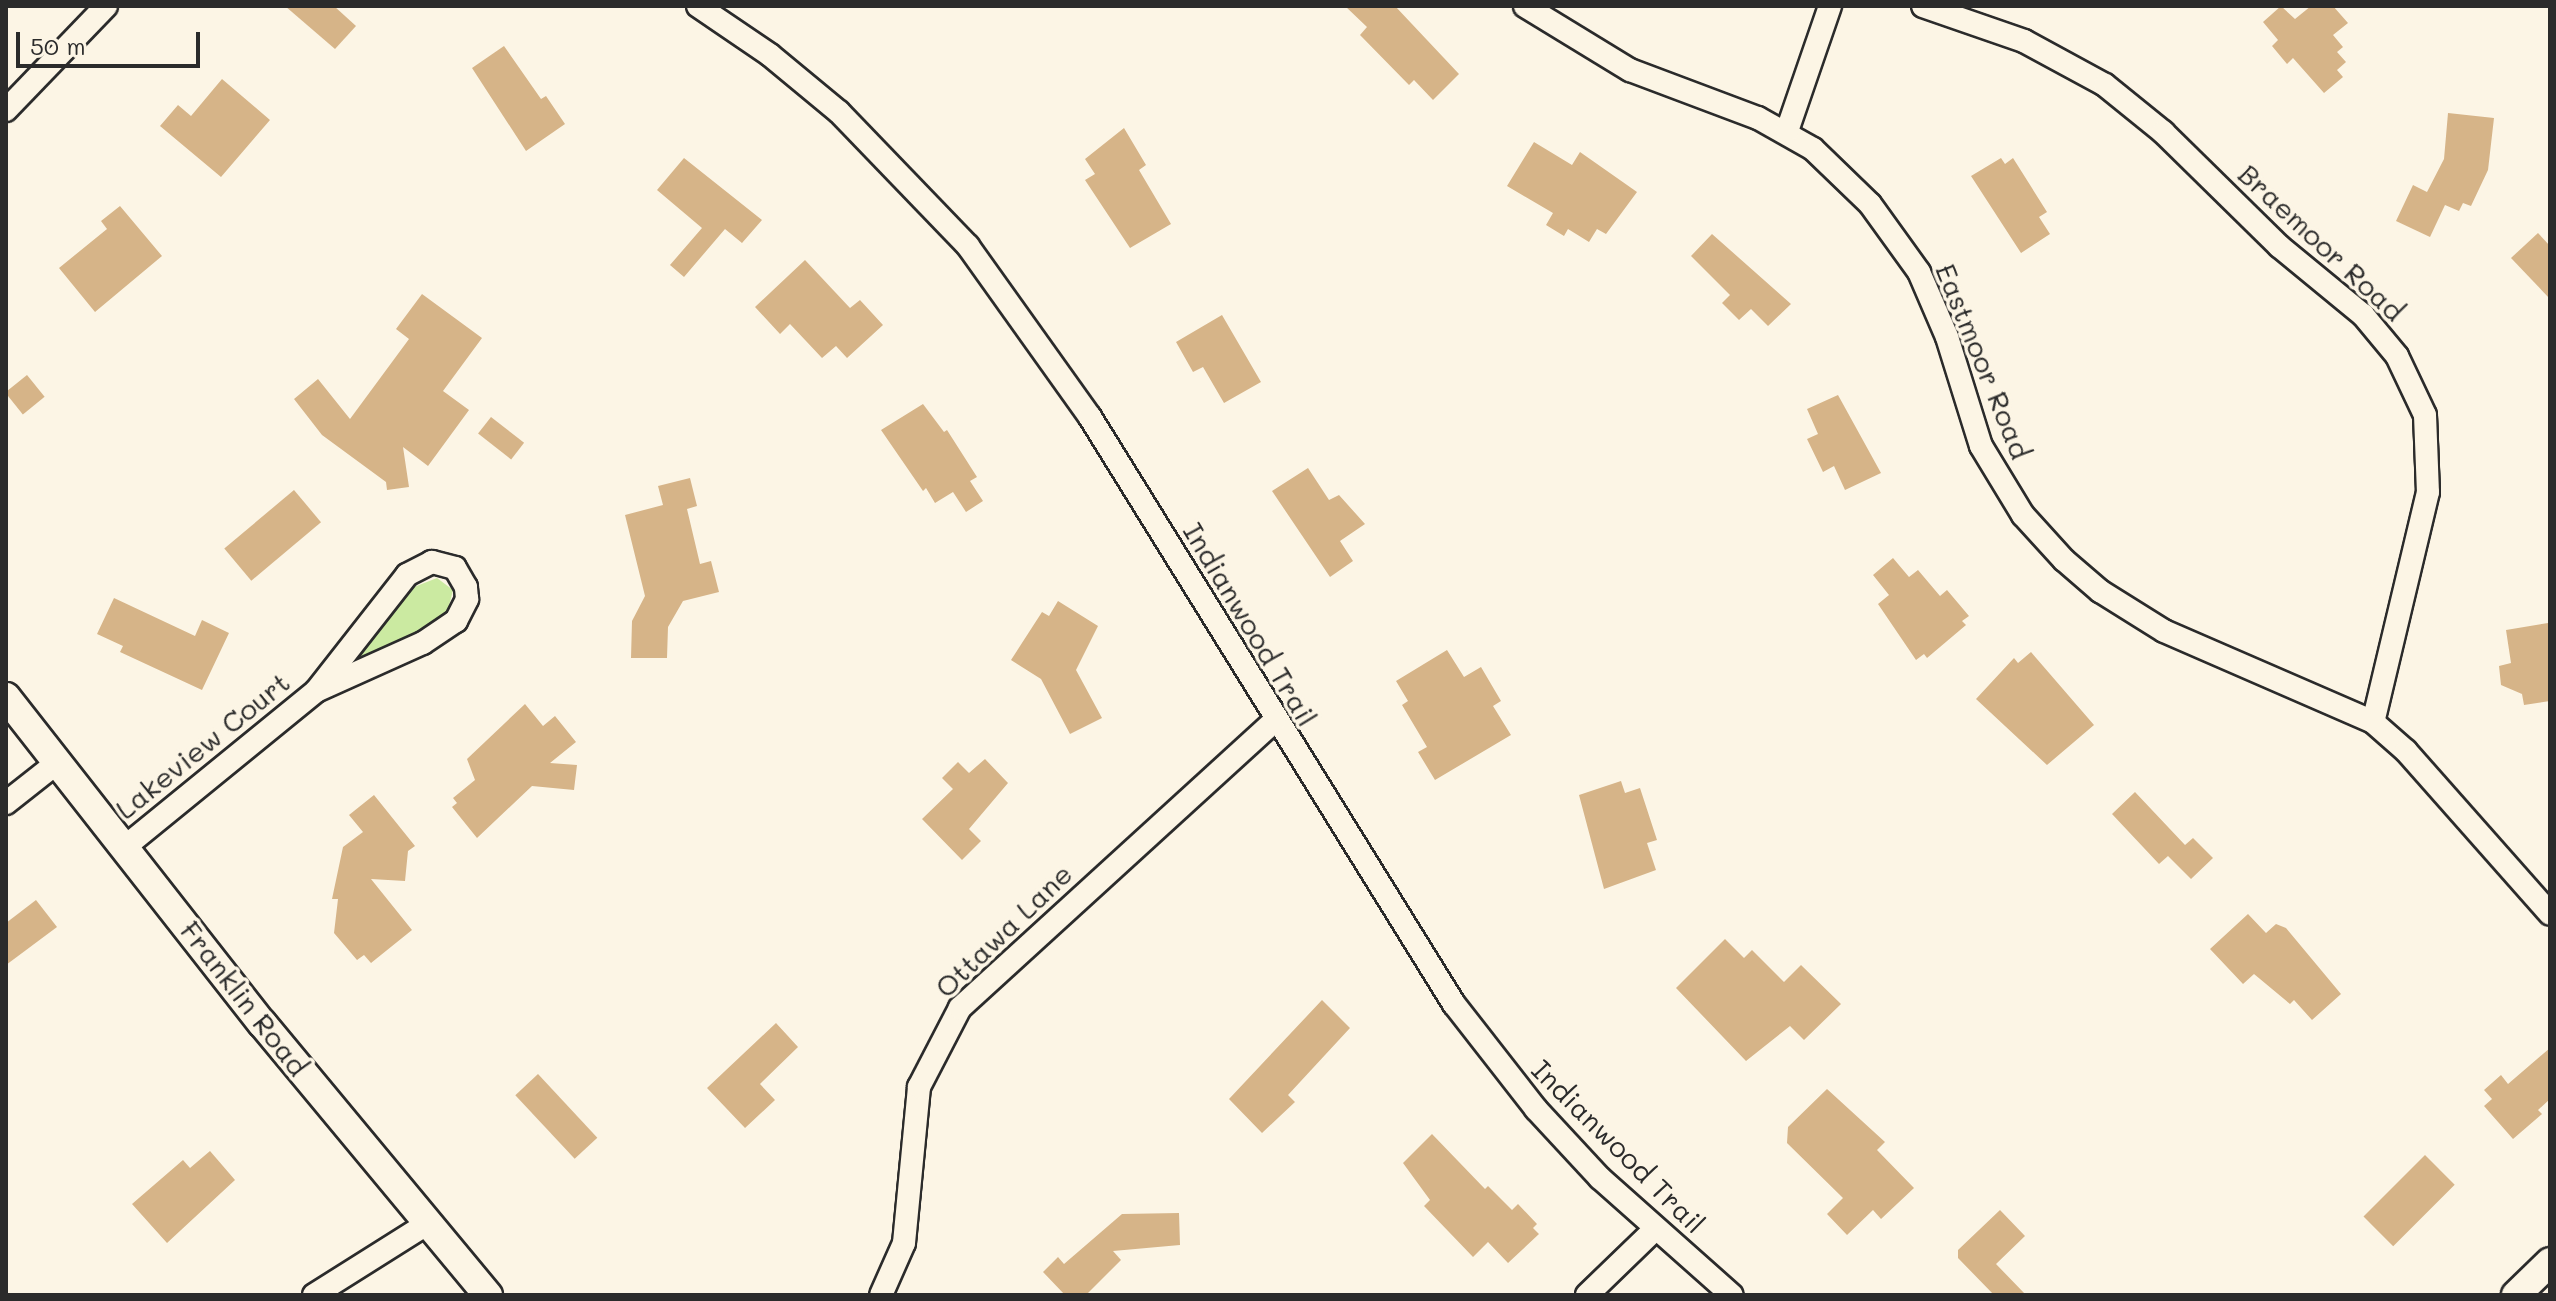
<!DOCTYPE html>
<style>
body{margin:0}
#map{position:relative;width:2556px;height:1301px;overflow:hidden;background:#fcf5e5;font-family:Mali,sans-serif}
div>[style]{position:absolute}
.green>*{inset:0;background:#cbeaa1}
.building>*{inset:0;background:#d6b488;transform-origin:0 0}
.roads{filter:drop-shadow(2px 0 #2b2b2b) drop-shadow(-2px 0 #2b2b2b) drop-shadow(0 2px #2b2b2b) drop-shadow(0 -2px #2b2b2b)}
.minor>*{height:22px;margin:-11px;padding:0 11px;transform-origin:11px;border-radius:11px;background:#fcf5e5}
.tertiary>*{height:28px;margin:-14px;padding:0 14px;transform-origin:14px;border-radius:14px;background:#fcf5e5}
span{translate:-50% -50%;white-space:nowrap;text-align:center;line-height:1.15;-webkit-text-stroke:7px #fcf5e5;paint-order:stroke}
.street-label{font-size:28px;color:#2b2b2b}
.frame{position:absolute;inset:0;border:8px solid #2b2b2b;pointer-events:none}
.scale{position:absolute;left:16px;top:32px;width:184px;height:36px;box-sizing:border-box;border:4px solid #2b2b2b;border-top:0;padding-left:10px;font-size:24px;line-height:28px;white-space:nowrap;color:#2b2b2b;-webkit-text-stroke:6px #fcf5e5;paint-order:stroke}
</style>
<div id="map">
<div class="green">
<div style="clip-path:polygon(437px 578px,453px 590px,447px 614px,417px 635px,352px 664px,409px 589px)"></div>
</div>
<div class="building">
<div style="clip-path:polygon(285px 6px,334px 6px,356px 26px,335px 49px)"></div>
<div style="clip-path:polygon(1345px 6px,1395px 6px,1459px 74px,1433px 100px,1414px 80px,1409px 85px,1360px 35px,1367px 27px)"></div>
<div style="clip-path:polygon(2281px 6px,2295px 19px,2311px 6px,2333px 6px,2348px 23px,2333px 35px,2343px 47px,2337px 52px,2346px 62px,2337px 70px,2343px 77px,2324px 93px,2293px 58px,2287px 64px,2272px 46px,2278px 40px,2263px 22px)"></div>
<div style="clip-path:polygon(504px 46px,541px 99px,546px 96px,565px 124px,526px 151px,472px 68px)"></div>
<div style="clip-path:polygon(222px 79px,270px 120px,221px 177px,160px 126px,178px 105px,191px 116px)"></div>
<div style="clip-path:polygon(2448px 113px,2494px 118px,2488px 170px,2471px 206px,2463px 203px,2459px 211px,2445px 205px,2430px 237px,2396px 221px,2413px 185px,2427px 192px,2444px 159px)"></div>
<div style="clip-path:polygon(1124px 128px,1146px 165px,1139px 170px,1171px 224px,1130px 248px,1085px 180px,1095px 174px,1085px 159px)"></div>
<div style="clip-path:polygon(1534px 142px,1572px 165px,1580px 152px,1637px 192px,1606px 234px,1597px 229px,1589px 242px,1568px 229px,1564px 236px,1546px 225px,1553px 213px,1507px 186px)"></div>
<div style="clip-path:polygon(684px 158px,762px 220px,742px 243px,725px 229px,684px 277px,670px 265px,702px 228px,657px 190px)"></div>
<div style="clip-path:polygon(2001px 158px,2005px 164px,2013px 158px,2047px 212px,2039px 217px,2050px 234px,2021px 253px,1971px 176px)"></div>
<div style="clip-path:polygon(120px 206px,162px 256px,95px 312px,59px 268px,107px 229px,101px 221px)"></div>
<div style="clip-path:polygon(2538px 233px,2550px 246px,2550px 299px,2511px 258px)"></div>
<div style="clip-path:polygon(1712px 234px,1791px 304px,1768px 326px,1751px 309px,1739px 320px,1722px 303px,1730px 295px,1691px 256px)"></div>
<div style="clip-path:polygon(805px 260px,850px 308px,860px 300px,883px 325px,847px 358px,836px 346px,822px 358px,790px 324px,780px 334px,755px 307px)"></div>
<div style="clip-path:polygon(422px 294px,482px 338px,443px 391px,469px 410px,428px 466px,403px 447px,409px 487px,387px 490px,386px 482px,322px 435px,294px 399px,318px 379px,350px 419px,409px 339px,396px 329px)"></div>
<div style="clip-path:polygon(1222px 315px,1261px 382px,1224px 403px,1203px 367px,1193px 372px,1176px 342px)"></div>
<div style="left:27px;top:375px;width:28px;height:28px;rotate:51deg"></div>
<div style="clip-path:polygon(1838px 395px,1881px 473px,1845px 490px,1834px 466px,1823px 472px,1807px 439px,1818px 434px,1807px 409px)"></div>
<div style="clip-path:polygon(923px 404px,944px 432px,947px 430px,977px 477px,970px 481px,983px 501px,966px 512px,953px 492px,935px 503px,926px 488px,923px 491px,881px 430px)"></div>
<div style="left:491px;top:417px;width:42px;height:21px;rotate:38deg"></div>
<div style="clip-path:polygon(1308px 468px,1329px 500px,1339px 495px,1365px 524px,1340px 541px,1353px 561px,1330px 577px,1272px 491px)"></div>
<div style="clip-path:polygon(690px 478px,697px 506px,687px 509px,700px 564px,711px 561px,719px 592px,683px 601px,668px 627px,667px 658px,631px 658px,632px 621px,645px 596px,625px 515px,663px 505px,658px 486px)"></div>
<div style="left:294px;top:490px;width:42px;height:91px;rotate:50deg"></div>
<div style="clip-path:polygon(1893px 558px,1909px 577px,1918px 570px,1940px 596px,1947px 590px,1969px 616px,1962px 621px,1966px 625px,1927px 658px,1924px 654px,1916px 660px,1878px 604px,1889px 595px,1873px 575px)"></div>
<div style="clip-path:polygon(114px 598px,195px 636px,202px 620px,229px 633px,202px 690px,120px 652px,123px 646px,97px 634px)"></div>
<div style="clip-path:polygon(1058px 601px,1098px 626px,1076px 670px,1102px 718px,1070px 734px,1041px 679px,1011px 660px,1042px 612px,1049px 616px)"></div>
<div style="clip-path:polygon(2548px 623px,2550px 701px,2524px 705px,2522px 694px,2501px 685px,2499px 666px,2511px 663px,2506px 630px)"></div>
<div style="clip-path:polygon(1447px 650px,1464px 677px,1481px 667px,1501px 701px,1493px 706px,1511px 735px,1435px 780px,1418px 752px,1427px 747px,1402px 705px,1408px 701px,1396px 681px)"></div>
<div style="clip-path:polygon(2031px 652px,2094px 725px,2047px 765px,1976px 699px,2014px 658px,2018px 663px)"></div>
<div style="clip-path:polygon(525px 704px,543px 726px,555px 716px,576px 742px,550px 763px,577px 765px,574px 790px,532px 786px,477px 838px,452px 807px,457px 803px,453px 798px,475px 780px,467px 759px)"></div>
<div style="clip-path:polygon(985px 759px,1008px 783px,969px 829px,981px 841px,962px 860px,922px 819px,953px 789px,942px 778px,958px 762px,969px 773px)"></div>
<div style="clip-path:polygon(1621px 781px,1625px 793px,1640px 788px,1657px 840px,1647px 843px,1656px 870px,1604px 889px,1579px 795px)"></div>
<div style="clip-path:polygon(2135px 792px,2185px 845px,2193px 838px,2213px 858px,2191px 879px,2168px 856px,2159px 864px,2112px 814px)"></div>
<div style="clip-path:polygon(374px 795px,415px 846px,408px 851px,405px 881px,371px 879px,412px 930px,371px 963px,364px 955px,357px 960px,334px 933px,338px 899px,332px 899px,343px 847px,363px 832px,349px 815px)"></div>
<div style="clip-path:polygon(36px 900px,57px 927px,6px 965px,6px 923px)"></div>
<div style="clip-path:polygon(2248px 914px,2266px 933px,2276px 924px,2286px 928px,2341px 994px,2312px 1020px,2294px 1000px,2290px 1004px,2254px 974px,2243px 984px,2210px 949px)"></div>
<div style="clip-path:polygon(1725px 939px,1744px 958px,1752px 950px,1784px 982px,1801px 965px,1841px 1004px,1804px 1040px,1790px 1026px,1746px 1061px,1676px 988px)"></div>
<div style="clip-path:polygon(1322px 1000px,1350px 1028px,1288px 1095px,1295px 1102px,1262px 1133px,1229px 1099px)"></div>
<div style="clip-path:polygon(776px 1023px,798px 1047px,760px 1084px,775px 1100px,745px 1128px,707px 1088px)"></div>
<div style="clip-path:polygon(2550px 1048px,2550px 1099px,2538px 1110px,2542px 1114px,2513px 1139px,2484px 1106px,2492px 1099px,2484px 1090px,2501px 1075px,2508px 1084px)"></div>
<div style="left:538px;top:1074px;width:87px;height:31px;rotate:47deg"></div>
<div style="clip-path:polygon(1827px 1089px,1885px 1142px,1877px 1150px,1914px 1188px,1881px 1219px,1873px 1210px,1847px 1235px,1827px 1214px,1843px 1198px,1787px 1143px,1788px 1127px)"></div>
<div style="clip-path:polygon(1432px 1134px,1485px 1189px,1488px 1186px,1512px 1210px,1518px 1204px,1537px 1224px,1533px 1228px,1539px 1234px,1508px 1263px,1488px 1242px,1473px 1257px,1424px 1206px,1430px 1200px,1403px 1163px)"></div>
<div style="clip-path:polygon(210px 1151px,235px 1180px,167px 1243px,132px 1204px,183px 1160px,190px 1168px)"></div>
<div style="left:2425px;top:1155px;width:42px;height:87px;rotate:45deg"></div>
<div style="clip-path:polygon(2000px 1210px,2025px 1236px,1996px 1264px,2026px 1295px,1994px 1295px,1958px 1258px,1958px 1250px)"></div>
<div style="clip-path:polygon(1179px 1213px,1180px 1245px,1113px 1251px,1121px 1260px,1086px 1295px,1065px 1295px,1043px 1272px,1058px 1257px,1064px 1264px,1122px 1214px)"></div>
</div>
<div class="roads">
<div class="minor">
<div style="left:698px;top:6px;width:87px;rotate:34.2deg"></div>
<div style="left:770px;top:55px;width:89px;rotate:39.6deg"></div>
<div style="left:839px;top:112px;width:186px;rotate:46.1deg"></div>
<div style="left:968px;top:246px;width:210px;rotate:54.5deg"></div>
<div style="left:1090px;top:417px;width:691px;rotate:58.2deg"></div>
<div style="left:1454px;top:1004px;width:133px;rotate:52deg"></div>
<div style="left:1536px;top:1109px;width:94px;rotate:47.2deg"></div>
<div style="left:1600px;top:1178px;width:176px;rotate:41.6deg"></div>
<div style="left:1525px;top:6px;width:123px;rotate:31.4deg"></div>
<div style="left:1630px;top:70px;width:137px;rotate:20.6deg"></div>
<div style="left:1758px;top:118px;width:63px;rotate:29.4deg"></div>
<div style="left:1813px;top:149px;width:79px;rotate:44deg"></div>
<div style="left:1870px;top:204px;width:84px;rotate:54.2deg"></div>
<div style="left:1919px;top:272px;width:71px;rotate:66.7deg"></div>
<div style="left:1947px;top:337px;width:114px;rotate:72.7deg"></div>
<div style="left:1981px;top:446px;width:81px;rotate:58.7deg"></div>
<div style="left:2023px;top:515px;width:61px;rotate:47.7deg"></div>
<div style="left:2064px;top:560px;width:48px;rotate:40.7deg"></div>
<div style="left:2100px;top:591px;width:75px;rotate:32deg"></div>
<div style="left:2164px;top:631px;width:228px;rotate:23.5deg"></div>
<div style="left:2373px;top:722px;width:44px;rotate:41.3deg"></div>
<div style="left:2406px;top:751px;width:217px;rotate:48.5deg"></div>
<div style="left:1923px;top:6px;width:107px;rotate:19.1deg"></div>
<div style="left:2024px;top:41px;width:92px;rotate:28.5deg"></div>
<div style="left:2105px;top:85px;width:75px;rotate:39deg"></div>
<div style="left:2163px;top:132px;width:163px;rotate:44.5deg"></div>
<div style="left:2279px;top:246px;width:109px;rotate:39.4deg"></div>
<div style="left:2363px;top:315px;width:53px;rotate:50.3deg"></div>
<div style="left:2397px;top:356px;width:65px;rotate:64.6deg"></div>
<div style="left:2425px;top:415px;width:77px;rotate:87.8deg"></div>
<div style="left:2428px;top:492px;width:236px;rotate:103.4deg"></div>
<div style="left:6px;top:110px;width:144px;rotate:-46.1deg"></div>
<div style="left:1787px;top:131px;width:132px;rotate:-71deg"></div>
<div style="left:6px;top:803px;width:66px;rotate:-38.3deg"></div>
<div style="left:126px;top:846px;width:245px;rotate:-39.2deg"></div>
<div style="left:316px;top:691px;width:117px;rotate:-24.2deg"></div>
<div style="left:423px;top:643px;width:40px;rotate:-34deg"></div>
<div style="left:456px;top:621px;width:25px;rotate:-63deg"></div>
<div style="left:467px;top:599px;width:12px;rotate:-95deg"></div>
<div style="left:466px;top:587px;width:22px;rotate:-120deg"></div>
<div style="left:455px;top:568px;width:24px;rotate:-165deg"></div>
<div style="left:432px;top:562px;width:28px;rotate:153deg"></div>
<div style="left:407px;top:575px;width:147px;rotate:128.1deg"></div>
<div style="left:314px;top:1295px;width:137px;rotate:-32.2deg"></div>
<div style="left:881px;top:1295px;width:57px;rotate:-66.1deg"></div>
<div style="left:904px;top:1243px;width:157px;rotate:-84.5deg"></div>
<div style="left:919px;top:1087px;width:89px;rotate:-62.6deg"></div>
<div style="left:960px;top:1008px;width:425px;rotate:-42.4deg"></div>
<div style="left:1587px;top:1295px;width:93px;rotate:-44.1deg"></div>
</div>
<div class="tertiary">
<div style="left:6px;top:697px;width:415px;rotate:51.9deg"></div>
<div style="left:262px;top:1023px;width:354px;rotate:50.3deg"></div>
<div style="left:2516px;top:1295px;width:47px;rotate:-44.1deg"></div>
</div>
</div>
<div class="street-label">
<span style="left:2322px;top:242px;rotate:43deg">Braemoor Road</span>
<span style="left:1984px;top:361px;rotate:68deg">Eastmoor Road</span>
<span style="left:1251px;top:624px;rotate:59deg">Indianwood Trail</span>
<span style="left:202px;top:745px;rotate:-39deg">Lakeview Court</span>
<span style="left:1003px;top:930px;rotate:-44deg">Ottawa Lane</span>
<span style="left:245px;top:998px;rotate:52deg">Franklin Road</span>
<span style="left:1619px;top:1146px;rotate:45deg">Indianwood Trail</span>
</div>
<div class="frame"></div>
<div class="scale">50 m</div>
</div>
